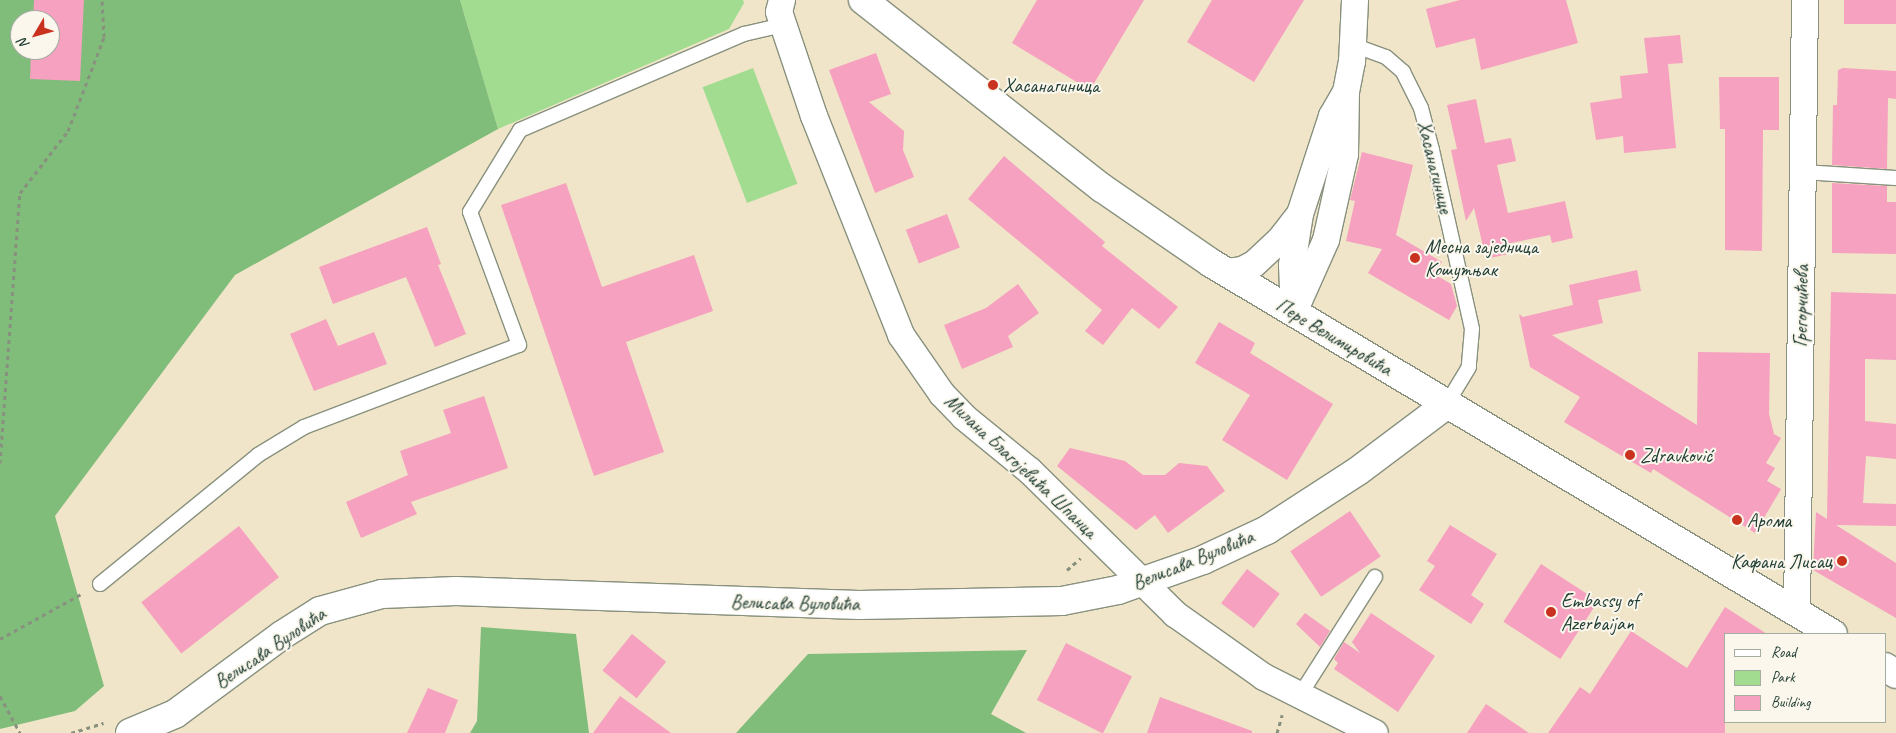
<!DOCTYPE html>
<meta charset="utf-8">
<style>
body{margin:0}
#map{position:relative;width:1896px;height:733px;overflow:hidden;background:#f0e5c8;font-family:Caveat,sans-serif}
div>[style]{position:absolute}
.green>*{inset:0;background:#a1dc90;transform-origin:0 0}
.forest>*{inset:0;background:#80bc7a}
.building>*{inset:0;background:#f5a1bf;transform-origin:0 0}
.path>*{height:3px;margin-top:-1.5px;transform-origin:0;background:repeating-linear-gradient(90deg,#88917e 0 4px,transparent 0 8px)}
.roads{filter:drop-shadow(1px 0 #88917e) drop-shadow(-1px 0 #88917e) drop-shadow(0 1px #88917e) drop-shadow(0 -1px #88917e)}
.service>*{height:14px;margin:-7px;padding:0 7px;transform-origin:7px;border-radius:7px;background:#fff}
.minor>*{height:26px;margin:-13px;padding:0 13px;transform-origin:13px;border-radius:13px;background:#fff}
.tertiary>*{height:28px;margin:-14px;padding:0 14px;transform-origin:14px;border-radius:14px;background:#fff}
.secondary>*{height:28px;margin:-14px;padding:0 14px;transform-origin:14px;border-radius:14px;background:#fff}
.dots>*{width:14px;height:14px;translate:-50% -50%;box-sizing:border-box;border:2px solid #fbf7ec;border-radius:50%}
span{translate:-50% -50%;white-space:nowrap;text-align:center;line-height:1.15;-webkit-text-stroke:4px #fbf7ec;paint-order:stroke}
.poi-label{font-size:20px;color:#1f3d34}
.left{translate:0 -50%;text-align:left}
.right{translate:-100% -50%;text-align:right}
.street-label{font-size:20px;color:#1f3d34}
.legend{position:absolute;left:1724px;top:633px;width:162px;height:90px;box-sizing:border-box;background:#fbf7ec;border:1px solid #a3ada2;margin:0;padding:6px 9px;list-style:none;font-size:15px;color:#1f3d34}
.legend li{display:flex;align-items:center;gap:10px;height:25px}
.legend b{width:25px;border:1px solid #a3ada2}
.north{position:absolute;left:10px;top:10px;width:50px;height:50px;box-sizing:border-box;background:#fbf7ec;border:1px solid #a3ada2;border-radius:50%;rotate:233deg;font-size:14px;font-weight:700;line-height:20px;text-align:center;color:#1f3d34}
.north::after{content:'';display:block;margin:auto;width:18px;height:22px;background:#c8321e;clip-path:polygon(50% 0,100% 100%,50% 72%,0 100%)}
</style>
<div id="map">
<div class="green">
<div style="clip-path:polygon(460px 0,743px 0,744px 3px,729px 29px,498px 129px)"></div>
<div style="left:753px;top:68px;width:124px;height:54px;rotate:69deg"></div>
</div>
<div class="forest">
<div style="clip-path:polygon(evenodd,0 0,460px 0,498px 129px,235px 275px,55px 516px,104px 686px,75px 711px,0 729px,0 0,20px 20px,50px 20px,50px 50px,20px 50px,20px 20px)"></div>
<div style="clip-path:polygon(481px 627px,576px 634px,589px 733px,470px 733px,477px 721px)"></div>
<div style="clip-path:polygon(1027px 650px,991px 714px,1026px 733px,736px 733px,808px 654px)"></div>
</div>
<div class="building">
<div style="clip-path:polygon(34px 0,84px 0,80px 81px,30px 79px,31px 50px,50px 50px,50px 20px,33px 20px)"></div>
<div style="clip-path:polygon(1037px 0,1144px 0,1090px 90px,1012px 43px)"></div>
<div style="clip-path:polygon(1212px 0,1304px 0,1254px 82px,1187px 42px)"></div>
<div style="clip-path:polygon(1460px 0,1566px 0,1578px 43px,1481px 70px,1475px 38px,1436px 48px,1426px 9px)"></div>
<div style="left:1844px;top:0;width:52px;height:24px"></div>
<div style="clip-path:polygon(1680px 35px,1683px 63px,1668px 64px,1676px 148px,1624px 153px,1623px 136px,1596px 140px,1590px 103px,1622px 98px,1620px 76px,1648px 73px,1644px 38px)"></div>
<div style="clip-path:polygon(876px 53px,891px 94px,869px 102px,904px 131px,903px 150px,914px 177px,875px 193px,829px 70px)"></div>
<div style="clip-path:polygon(1843px 68px,1896px 71px,1896px 99px,1888px 98px,1887px 169px,1832px 165px,1833px 105px,1837px 105px,1838px 70px)"></div>
<div style="clip-path:polygon(1719px 77px,1779px 77px,1779px 130px,1763px 130px,1762px 251px,1725px 250px,1725px 129px,1720px 129px)"></div>
<div style="clip-path:polygon(1476px 99px,1485px 143px,1511px 138px,1516px 161px,1497px 165px,1508px 213px,1565px 201px,1573px 238px,1552px 243px,1550px 235px,1506px 244px,1508px 254px,1486px 259px,1474px 208px,1466px 221px,1451px 150px,1457px 149px,1447px 105px)"></div>
<div style="clip-path:polygon(1362px 152px,1413px 165px,1396px 235px,1442px 262px,1434px 274px,1451px 284px,1457px 306px,1449px 320px,1368px 273px,1382px 249px,1346px 241px,1355px 201px,1350px 200px)"></div>
<div style="clip-path:polygon(1004px 156px,1105px 242px,1102px 246px,1178px 307px,1159px 329px,1132px 308px,1103px 345px,1085px 331px,1102px 310px,968px 199px)"></div>
<div style="clip-path:polygon(566px 183px,602px 287px,694px 255px,713px 311px,626px 342px,664px 452px,594px 476px,501px 205px)"></div>
<div style="clip-path:polygon(1832px 183px,1887px 186px,1887px 202px,1896px 202px,1896px 254px,1832px 253px)"></div>
<div style="left:947px;top:214px;width:36px;height:44px;rotate:69deg"></div>
<div style="clip-path:polygon(427px 227px,441px 264px,438px 265px,466px 334px,435px 347px,406px 277px,333px 304px,319px 267px)"></div>
<div style="clip-path:polygon(1637px 270px,1641px 291px,1598px 300px,1603px 323px,1552px 335px,1697px 425px,1698px 352px,1770px 353px,1769px 414px,1774px 434px,1781px 438px,1766px 463px,1775px 468px,1767px 481px,1781px 489px,1755px 533px,1653px 469px,1651px 473px,1564px 422px,1580px 397px,1530px 367px,1519px 314px,1523px 317px,1573px 305px,1569px 285px)"></div>
<div style="clip-path:polygon(1018px 284px,1039px 313px,1008px 336px,1013px 347px,962px 369px,944px 325px,986px 308px)"></div>
<div style="clip-path:polygon(1831px 292px,1896px 294px,1896px 360px,1865px 359px,1865px 421px,1896px 424px,1896px 459px,1866px 456px,1863px 503px,1896px 504px,1896px 526px,1836px 525px,1896px 563px,1896px 618px,1813px 570px,1816px 512px,1827px 519px)"></div>
<div style="clip-path:polygon(326px 319px,338px 346px,374px 332px,387px 364px,314px 391px,290px 334px)"></div>
<div style="clip-path:polygon(1219px 322px,1255px 343px,1250px 353px,1333px 404px,1287px 480px,1222px 440px,1250px 395px,1195px 363px)"></div>
<div style="clip-path:polygon(484px 396px,508px 468px,411px 502px,417px 514px,361px 538px,346px 502px,408px 475px,400px 451px,451px 433px,443px 410px)"></div>
<div style="clip-path:polygon(1070px 448px,1125px 461px,1143px 475px,1165px 475px,1179px 463px,1207px 466px,1225px 491px,1168px 533px,1155px 515px,1136px 530px,1057px 466px)"></div>
<div style="left:1350px;top:511px;width:55px;height:72px;rotate:56deg"></div>
<div style="clip-path:polygon(1450px 525px,1497px 554px,1471px 595px,1484px 604px,1471px 624px,1419px 590px,1435px 566px,1427px 561px)"></div>
<div style="left:239px;top:526px;width:65px;height:124px;rotate:52deg"></div>
<div style="left:1541px;top:564px;width:68px;height:69px;rotate:33deg"></div>
<div style="left:1247px;top:569px;width:41px;height:43px;rotate:37deg"></div>
<div style="clip-path:polygon(1725px 607px,1767px 634px,1725px 634px,1725px 733px,1548px 733px,1580px 687px,1590px 694px,1631px 631px,1687px 668px)"></div>
<div style="clip-path:polygon(1305px 613px,1330px 631px,1320px 647px,1296px 624px)"></div>
<div style="clip-path:polygon(1371px 613px,1435px 656px,1398px 712px,1334px 669px,1338px 663px,1334px 659px,1344px 642px,1360px 653px,1352px 642px)"></div>
<div style="left:632px;top:634px;width:44px;height:47px;rotate:39deg"></div>
<div style="left:1066px;top:643px;width:74px;height:64px;rotate:27deg"></div>
<div style="clip-path:polygon(428px 688px,458px 700px,445px 733px,407px 733px)"></div>
<div style="clip-path:polygon(620px 696px,671px 733px,593px 733px)"></div>
<div style="clip-path:polygon(1160px 697px,1252px 731px,1252px 733px,1147px 733px)"></div>
<div style="clip-path:polygon(1486px 704px,1529px 733px,1467px 733px)"></div>
</div>
<div class="path">
<div style="left:0;top:463px;width:271px;rotate:-85.8deg"></div>
<div style="left:20px;top:193px;width:78px;rotate:-52.3deg"></div>
<div style="left:68px;top:131px;width:101px;rotate:-69deg"></div>
<div style="left:104px;top:37px;width:37px;rotate:-93deg"></div>
<div style="left:1067px;top:570px;width:18px;rotate:-41deg"></div>
<div style="left:0;top:639px;width:95px;rotate:-29deg"></div>
<div style="left:0;top:696px;width:42px;rotate:61.6deg"></div>
<div style="left:71px;top:733px;width:34px;rotate:-17deg"></div>
<div style="left:1277px;top:733px;width:19px;rotate:-74deg"></div>
</div>
<div class="roads">
<div class="service">
<div style="left:1353px;top:45px;width:35px;rotate:20deg"></div>
<div style="left:1386px;top:57px;width:23px;rotate:41deg"></div>
<div style="left:1403px;top:72px;width:40px;rotate:63.4deg"></div>
<div style="left:1421px;top:108px;width:43px;rotate:75.3deg"></div>
<div style="left:1432px;top:150px;width:183px;rotate:77.4deg"></div>
<div style="left:1472px;top:329px;width:38px;rotate:95deg"></div>
<div style="left:1469px;top:367px;width:44px;rotate:121.2deg"></div>
<div style="left:1803px;top:172px;width:93px;rotate:3.7deg"></div>
<div style="left:100px;top:584px;width:204px;rotate:-39.2deg"></div>
<div style="left:258px;top:455px;width:54px;rotate:-31.3deg"></div>
<div style="left:304px;top:427px;width:230px;rotate:-20.9deg"></div>
<div style="left:519px;top:345px;width:142px;rotate:-110.2deg"></div>
<div style="left:470px;top:212px;width:96px;rotate:-58.6deg"></div>
<div style="left:520px;top:130px;width:244px;rotate:-23.2deg"></div>
<div style="left:744px;top:34px;width:40px;rotate:-13deg"></div>
<div style="left:1300px;top:695px;width:140px;rotate:-57.6deg"></div>
</div>
<div class="minor">
<div style="left:782px;top:0;width:12px;rotate:104deg"></div>
<div style="left:779px;top:12px;width:110px;rotate:71.4deg"></div>
<div style="left:814px;top:116px;width:236px;rotate:68.3deg"></div>
<div style="left:901px;top:335px;width:72px;rotate:55.2deg"></div>
<div style="left:942px;top:394px;width:32px;rotate:46deg"></div>
<div style="left:964px;top:417px;width:85px;rotate:39.3deg"></div>
<div style="left:1030px;top:471px;width:204px;rotate:44.6deg"></div>
<div style="left:1175px;top:614px;width:109px;rotate:35.3deg"></div>
<div style="left:1264px;top:677px;width:124px;rotate:26.8deg"></div>
<div style="left:1226px;top:272px;width:16px;rotate:-7deg"></div>
<div style="left:1242px;top:270px;width:13px;rotate:-27deg"></div>
<div style="left:1254px;top:264px;width:34px;rotate:-43deg"></div>
<div style="left:1279px;top:241px;width:31px;rotate:-52deg"></div>
<div style="left:1294px;top:311px;width:46px;rotate:-92.5deg"></div>
<div style="left:1292px;top:265px;width:52px;rotate:-81.1deg"></div>
<div style="left:1300px;top:214px;width:103px;rotate:-71.9deg"></div>
<div style="left:1332px;top:116px;width:28px;rotate:-60deg"></div>
<div style="left:1294px;top:312px;width:79px;rotate:-66deg"></div>
<div style="left:1326px;top:240px;width:88px;rotate:-77.5deg"></div>
<div style="left:1345px;top:154px;width:62px;rotate:-89.1deg"></div>
<div style="left:1346px;top:92px;width:31px;rotate:-79deg"></div>
<div style="left:1352px;top:62px;width:62px;rotate:-87.2deg"></div>
<div style="left:1797px;top:612px;width:612px;rotate:-89.25deg"></div>
</div>
<div class="tertiary">
<div style="left:130px;top:733px;width:49px;rotate:-22.9deg"></div>
<div style="left:175px;top:714px;width:133px;rotate:-36.4deg"></div>
<div style="left:282px;top:635px;width:45px;rotate:-32.3deg"></div>
<div style="left:320px;top:611px;width:64px;rotate:-15.3deg"></div>
<div style="left:382px;top:594px;width:74px;rotate:-2.3deg"></div>
<div style="left:456px;top:591px;width:403px;rotate:2deg"></div>
<div style="left:859px;top:605px;width:203px;rotate:-1.1deg"></div>
<div style="left:1062px;top:601px;width:57px;rotate:-11.1deg"></div>
<div style="left:1118px;top:590px;width:90px;rotate:-19.4deg"></div>
<div style="left:1203px;top:560px;width:71px;rotate:-25.1deg"></div>
<div style="left:1267px;top:530px;width:108px;rotate:-33deg"></div>
<div style="left:1358px;top:471px;width:110px;rotate:-36.9deg"></div>
</div>
<div class="secondary">
<div style="left:863px;top:0;width:304px;rotate:38.2deg"></div>
<div style="left:1102px;top:188px;width:132px;rotate:34.5deg"></div>
<div style="left:1211px;top:263px;width:724px;rotate:30.81deg"></div>
<div style="left:1885px;top:667px;width:13px;rotate:32deg"></div>
</div>
</div>
<div class="dots">
<div style="left:993px;top:85px;background:#c8321e"></div>
<div style="left:1415px;top:258px;background:#c8321e"></div>
<div style="left:1630px;top:455px;background:#c8321e"></div>
<div style="left:1737px;top:520px;background:#c8321e"></div>
<div style="left:1842px;top:561px;background:#c8321e"></div>
<div style="left:1551px;top:612px;background:#c8321e"></div>
</div>
<div class="poi-label">
<span class="left" style="left:1003px;top:85px">Хасанагиница</span>
<span class="left" style="left:1425px;top:258px">Месна заједница<br>Кошутњак</span>
<span class="left" style="left:1640px;top:455px">Zdravković</span>
<span class="left" style="left:1747px;top:520px">Арома</span>
<span class="right" style="left:1832px;top:561px">Кафана Лисац</span>
<span class="left" style="left:1561px;top:612px">Embassy of<br>Azerbaijan</span>
</div>
<div class="street-label">
<span style="left:1435px;top:167px;rotate:76deg">Хасанагинице</span>
<span style="left:1801px;top:306px;rotate:-89deg">Грегорчићева</span>
<span style="left:1334px;top:337px;rotate:31deg">Пере Велимировића</span>
<span style="left:1021px;top:466px;rotate:43deg">Милана Благојевића Шпанца</span>
<span style="left:1193px;top:560px;rotate:-22deg">Велисава Вуловића</span>
<span style="left:795px;top:603px;rotate:1deg">Велисава Вуловића</span>
<span style="left:270px;top:648px;rotate:-34deg">Велисава Вуловића</span>
</div>
<ul class="legend">
<li><b style="height:6px;background:#fff"></b>Road</li>
<li><b style="height:14px;background:#a1dc90"></b>Park</li>
<li><b style="height:14px;background:#f5a1bf"></b>Building</li>
</ul>
<div class="north">N</div>
</div>
